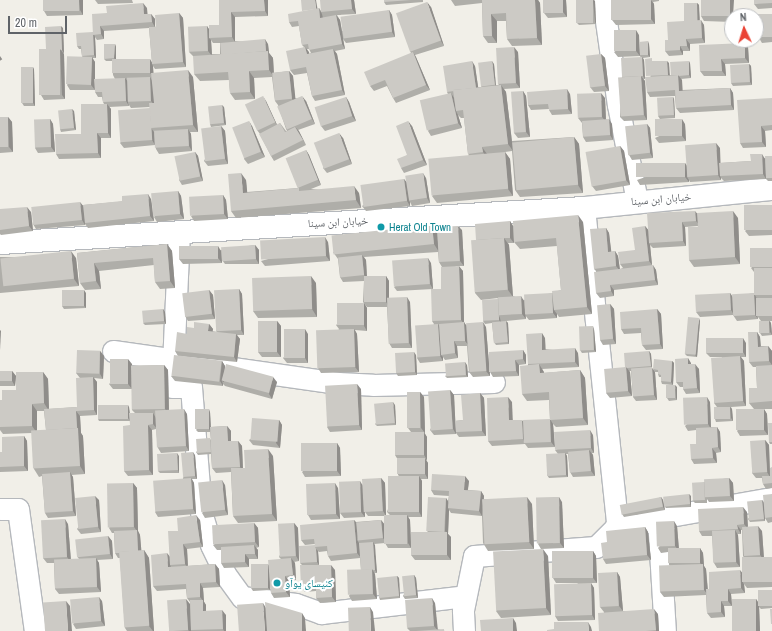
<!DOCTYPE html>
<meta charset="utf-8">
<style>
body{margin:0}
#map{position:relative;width:772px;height:631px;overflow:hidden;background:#f1efe8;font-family:"Archivo Narrow","Noto Naskh Arabic",sans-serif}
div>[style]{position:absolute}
.roads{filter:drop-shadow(1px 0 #b5b8bc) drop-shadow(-1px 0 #b5b8bc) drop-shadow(0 1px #b5b8bc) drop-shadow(0 -1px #b5b8bc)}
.minor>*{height:21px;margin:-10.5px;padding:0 10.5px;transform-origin:10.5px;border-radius:10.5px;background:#fff}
.tertiary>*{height:22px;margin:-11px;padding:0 11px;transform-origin:11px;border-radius:11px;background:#fff}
.wall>*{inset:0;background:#afaea9}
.shaded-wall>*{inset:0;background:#8f8d8a;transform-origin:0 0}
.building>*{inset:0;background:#cccac5;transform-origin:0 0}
.dots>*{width:11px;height:11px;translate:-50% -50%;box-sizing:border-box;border:2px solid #fff;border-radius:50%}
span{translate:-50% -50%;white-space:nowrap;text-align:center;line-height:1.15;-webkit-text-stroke:4px #fff;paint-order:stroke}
.street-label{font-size:11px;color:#5f6368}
.culture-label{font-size:11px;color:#0d838f}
.left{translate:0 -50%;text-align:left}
.north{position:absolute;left:724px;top:8px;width:40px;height:40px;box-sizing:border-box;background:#fff;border:1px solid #bfc1c3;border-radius:50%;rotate:356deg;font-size:11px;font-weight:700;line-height:16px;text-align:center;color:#5f6368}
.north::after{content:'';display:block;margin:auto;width:14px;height:18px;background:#ea4335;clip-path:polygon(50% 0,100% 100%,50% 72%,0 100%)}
.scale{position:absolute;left:8px;top:16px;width:59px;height:18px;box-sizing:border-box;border:2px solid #5f6368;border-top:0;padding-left:5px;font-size:12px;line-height:14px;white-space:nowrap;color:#5f6368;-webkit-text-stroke:3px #fff;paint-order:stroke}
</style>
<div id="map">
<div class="roads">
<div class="minor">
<div style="left:603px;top:0;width:106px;rotate:81.9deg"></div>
<div style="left:618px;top:105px;width:98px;rotate:78.8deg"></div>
<div style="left:584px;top:208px;width:317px;rotate:84deg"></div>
<div style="left:617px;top:523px;width:20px;rotate:6deg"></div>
<div style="left:637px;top:525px;width:22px;rotate:-18deg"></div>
<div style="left:658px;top:518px;width:113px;rotate:86.5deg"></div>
<div style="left:179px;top:232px;width:155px;rotate:92.6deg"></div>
<div style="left:172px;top:387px;width:19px"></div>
<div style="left:191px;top:387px;width:125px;rotate:85.4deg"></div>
<div style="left:201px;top:512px;width:34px;rotate:73deg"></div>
<div style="left:211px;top:545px;width:32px;rotate:64deg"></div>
<div style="left:225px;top:574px;width:29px;rotate:54deg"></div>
<div style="left:242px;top:597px;width:54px;rotate:7.4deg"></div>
<div style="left:296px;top:604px;width:27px;rotate:20deg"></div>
<div style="left:321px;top:613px;width:145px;rotate:-6.7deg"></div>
<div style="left:113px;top:351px;width:227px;rotate:8.1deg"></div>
<div style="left:338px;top:383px;width:35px;rotate:3deg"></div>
<div style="left:373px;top:385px;width:121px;rotate:-1.4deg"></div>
<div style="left:0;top:509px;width:18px"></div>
<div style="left:18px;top:509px;width:123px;rotate:82.1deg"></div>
<div style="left:658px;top:518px;width:116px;rotate:-10deg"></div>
<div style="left:464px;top:631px;width:21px;rotate:-93deg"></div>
<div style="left:463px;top:610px;width:55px;rotate:-78.5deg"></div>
<div style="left:474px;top:556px;width:122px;rotate:-4.2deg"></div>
<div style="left:596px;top:547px;width:27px;rotate:-45deg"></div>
<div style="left:615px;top:528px;width:5px;rotate:-68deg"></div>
</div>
<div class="tertiary">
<div style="left:0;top:243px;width:585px;rotate:-3.43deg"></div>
<div style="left:584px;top:208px;width:189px;rotate:-5.8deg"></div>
</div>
</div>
<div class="wall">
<div style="clip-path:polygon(83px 0,83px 15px,47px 16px,44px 11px)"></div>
<div style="clip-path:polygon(95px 0,132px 0,133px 3px,98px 4px)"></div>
<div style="clip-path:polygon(evenodd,219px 0,268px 0,268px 16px,235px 17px,235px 41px,268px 44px,269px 53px,273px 58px,274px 73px,289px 71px,293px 76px,295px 98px,306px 101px,315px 124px,298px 130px,306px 145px,274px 161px,271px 156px,260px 134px,257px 130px,266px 101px,277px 125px,280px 123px,286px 131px,287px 131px,286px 129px,278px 105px,275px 101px,272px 77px,254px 78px,255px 99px,235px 100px,230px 93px,229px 80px,200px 81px,194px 74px,194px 57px,189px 52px,207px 26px,209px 29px,219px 25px,219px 0,211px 40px,213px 43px,220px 43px,220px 54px,212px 54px,211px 40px)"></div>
<div style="clip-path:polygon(evenodd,354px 0,356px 14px,337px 15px,340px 20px,342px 31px,389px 10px,392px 15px,395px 37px,346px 43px,343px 39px,345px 49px,335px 51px,337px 54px,345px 95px,315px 101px,312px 96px,307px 73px,294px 75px,290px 70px,304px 47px,302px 45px,299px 26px,292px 27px,289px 22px,317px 9px,319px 8px,321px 11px,354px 0,307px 49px,309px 49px,311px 53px,309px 54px,307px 49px)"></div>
<div style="clip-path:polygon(384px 0,423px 0,423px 2px,386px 5px,384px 2px)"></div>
<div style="clip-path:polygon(451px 0,538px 0,540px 3px,542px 45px,512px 46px,507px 39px,506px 21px,497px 21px,497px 43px,488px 43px,483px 36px,482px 3px,455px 6px)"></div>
<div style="clip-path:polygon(543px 0,566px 0,567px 17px,548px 18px,544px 13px)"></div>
<div style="clip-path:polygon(576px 0,594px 0,595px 1px,596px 24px,579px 25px,577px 23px)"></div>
<div style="clip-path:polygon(618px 0,659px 0,659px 1px,653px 2px,654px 4px,655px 24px,616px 25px,612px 20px)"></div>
<div style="clip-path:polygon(772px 0,772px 8px,758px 9px,754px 4px)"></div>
<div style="clip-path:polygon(697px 3px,699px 5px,699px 21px,704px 25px,705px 43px,690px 44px,690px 51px,683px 51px,683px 55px,669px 56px,665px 51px,668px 40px,685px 21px)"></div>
<div style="clip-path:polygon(431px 7px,444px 46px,415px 55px,430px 90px,396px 103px,393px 98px,387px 86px,374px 91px,370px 86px,411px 53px,410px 51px)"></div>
<div style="clip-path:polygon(evenodd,147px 8px,147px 14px,151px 14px,155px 19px,155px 27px,179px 13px,183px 18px,186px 67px,155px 69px,153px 66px,153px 73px,193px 77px,198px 132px,190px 132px,191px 134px,192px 151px,159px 154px,156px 149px,155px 145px,124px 148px,120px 143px,150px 108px,150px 107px,131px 108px,129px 105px,129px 106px,109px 107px,111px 109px,111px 138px,101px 138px,101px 158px,59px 159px,56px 154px,81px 134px,104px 104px,103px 102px,102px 97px,98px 97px,95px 92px,95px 90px,70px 90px,67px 85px,83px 58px,82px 56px,81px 49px,79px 49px,77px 46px,93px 32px,107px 13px,147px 8px,149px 28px,152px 62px,116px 61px,116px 47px,115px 44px,104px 59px,106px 61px,112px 61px,113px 75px,115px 79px,95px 79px,95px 62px,92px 58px,96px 58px,95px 37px,97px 40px,104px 39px,104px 31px,149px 28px)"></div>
<div style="clip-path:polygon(772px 14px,772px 42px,762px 43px,759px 38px)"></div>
<div style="clip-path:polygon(701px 16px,732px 16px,732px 22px,704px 21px)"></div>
<div style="clip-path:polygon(63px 28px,64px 53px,63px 53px,64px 54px,65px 99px,44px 100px,41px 95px,46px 49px)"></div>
<div style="clip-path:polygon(639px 35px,639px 42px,649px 44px,650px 57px,643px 58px,644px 60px,645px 79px,643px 79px,645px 81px,647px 120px,624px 121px,620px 117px,622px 77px,641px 58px,640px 56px,618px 57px,614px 52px)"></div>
<div style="clip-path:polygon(745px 43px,748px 47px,749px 63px,725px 64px,726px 76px,704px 76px,700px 71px)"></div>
<div style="clip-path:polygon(518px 52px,520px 88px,504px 89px,506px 92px,512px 141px,574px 137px,579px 144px,583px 193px,520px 197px,515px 190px,512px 151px,505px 152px,510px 159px,513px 196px,437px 203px,432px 196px,469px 155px,468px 154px,464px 118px,461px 118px,458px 115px,462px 128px,431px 136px,428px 131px,448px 94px,447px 92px,475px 66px,478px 87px,481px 87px,494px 64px,496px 85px,499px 85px,498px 84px)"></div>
<div style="clip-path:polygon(601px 54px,605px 58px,609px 91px,594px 92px,590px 87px)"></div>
<div style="clip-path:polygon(654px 61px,669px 63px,669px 75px,671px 75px,690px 63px,691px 78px,681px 79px,682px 80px,682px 90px,730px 88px,733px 93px,734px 110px,680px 113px,676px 108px,675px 96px,650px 97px,647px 92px)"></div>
<div style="clip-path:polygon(749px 64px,751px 66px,752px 85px,733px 86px,731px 83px)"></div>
<div style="clip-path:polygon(34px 69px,35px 106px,24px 106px,22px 103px)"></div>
<div style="clip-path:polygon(523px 91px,526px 96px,530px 137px,518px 138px,514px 133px)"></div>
<div style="clip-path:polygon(570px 94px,572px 114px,552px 115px,549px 110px,549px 109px,531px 110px,528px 105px)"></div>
<div style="clip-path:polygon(346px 97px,349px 102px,356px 121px,325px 131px,321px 126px)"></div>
<div style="clip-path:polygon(673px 97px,674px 99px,675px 118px,660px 119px,658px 116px)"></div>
<div style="clip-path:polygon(605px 98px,606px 119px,612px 124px,613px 140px,586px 142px,583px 137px,582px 123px,578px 118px)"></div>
<div style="clip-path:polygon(772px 98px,772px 130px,765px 131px,766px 147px,743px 148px,740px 143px)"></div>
<div style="clip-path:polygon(224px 107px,226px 125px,211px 127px,210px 124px)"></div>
<div style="clip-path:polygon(74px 111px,76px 130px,61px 132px,60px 129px)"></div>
<div style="clip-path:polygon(0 117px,8px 117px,12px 122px,13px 152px,0 153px)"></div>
<div style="clip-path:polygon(50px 119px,53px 124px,55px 152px,38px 153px,35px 148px)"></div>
<div style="clip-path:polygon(647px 124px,650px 128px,653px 158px,632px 160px,629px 155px)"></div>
<div style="clip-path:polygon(685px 124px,686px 141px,659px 143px,655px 138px)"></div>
<div style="clip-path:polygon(221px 126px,225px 131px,228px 164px,208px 166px,204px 161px)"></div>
<div style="clip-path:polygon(252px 126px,265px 157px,248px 164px,244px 159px)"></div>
<div style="clip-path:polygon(412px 126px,427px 165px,404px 173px,401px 168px,407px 155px)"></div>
<div style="clip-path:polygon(343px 138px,352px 164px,327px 173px,323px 168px)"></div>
<div style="clip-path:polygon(620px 146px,624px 151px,630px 185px,596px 191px,592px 186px)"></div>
<div style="clip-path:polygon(720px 148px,720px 163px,751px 161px,765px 158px,772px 156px,772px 181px,768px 181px,766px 179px,724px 181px,721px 178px,721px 180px,690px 182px,689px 180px,689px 182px,640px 185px,637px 180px,685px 163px,686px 165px)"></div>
<div style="clip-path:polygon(306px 150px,309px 155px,321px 185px,311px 189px,359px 193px,361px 208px,236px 218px,231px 211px,246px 180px,247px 192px,298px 188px)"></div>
<div style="clip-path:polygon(195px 152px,198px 156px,203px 181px,182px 185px,179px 180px)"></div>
<div style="clip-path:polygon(426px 178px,430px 203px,412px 206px,410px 202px,410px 206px,366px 211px,362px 206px,404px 179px,406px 182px)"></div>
<div style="clip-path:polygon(178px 191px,181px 196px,184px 219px,157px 222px,154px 217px)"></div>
<div style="clip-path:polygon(223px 195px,226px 200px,228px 219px,194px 221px,191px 216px)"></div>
<div style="clip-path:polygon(151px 199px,154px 221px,88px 228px,85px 224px,85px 225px,36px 229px,33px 224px,83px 205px)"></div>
<div style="clip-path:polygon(772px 205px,772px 235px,749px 236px,745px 231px)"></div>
<div style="clip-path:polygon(0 209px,31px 212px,33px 231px,1px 235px,0 234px)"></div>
<div style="clip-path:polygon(697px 213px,738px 218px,740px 264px,694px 267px,689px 260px,698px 226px,685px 227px,686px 246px,653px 248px,650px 245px,652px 265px,656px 270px,658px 285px,614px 290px,614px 296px,600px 298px,596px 293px,596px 271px,594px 269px,606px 228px,609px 233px,611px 252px,615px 251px,618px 256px,620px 269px,623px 268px,620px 264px,635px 250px,645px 226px,649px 231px)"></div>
<div style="clip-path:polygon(evenodd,510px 221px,513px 226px,583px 222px,592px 314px,559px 317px,557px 314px,557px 318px,529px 320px,525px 315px,526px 319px,506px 321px,508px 323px,509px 344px,496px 345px,494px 342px,492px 323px,485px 324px,483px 321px,498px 298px,481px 300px,475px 293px,476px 240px,510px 221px,513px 228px,514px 242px,520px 249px,557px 246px,561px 290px,552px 293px,524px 300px,513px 296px,509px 245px,508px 243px,514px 243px,513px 228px)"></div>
<div style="clip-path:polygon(462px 230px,464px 266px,455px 266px,463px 271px,464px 322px,466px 325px,486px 327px,489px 366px,523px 350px,526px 355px,526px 364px,519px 365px,519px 376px,493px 377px,490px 372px,490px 376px,473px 377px,469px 372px,467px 346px,457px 346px,458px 358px,445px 360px,443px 357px,443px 361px,420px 363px,417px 358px,434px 324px,432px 321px,441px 289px,442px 267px,439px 262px,438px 252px,364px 257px,366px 260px,367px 276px,386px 276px,389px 281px,389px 298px,410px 302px,412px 348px,392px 348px,389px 343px,387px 307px,367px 307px,363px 302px,364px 281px,343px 282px,340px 277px,338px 259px,333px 252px,437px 232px)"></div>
<div style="clip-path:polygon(328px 242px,330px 261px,265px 266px,261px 261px)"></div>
<div style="clip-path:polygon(167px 244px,172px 251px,175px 288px,160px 289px,155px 282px,154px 265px,99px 271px,101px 289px,85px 290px,80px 283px,77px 253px)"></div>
<div style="clip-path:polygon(255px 245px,259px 250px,259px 264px,225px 264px,222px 260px,222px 263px,183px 264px,179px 259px,221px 250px)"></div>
<div style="clip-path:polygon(772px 248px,772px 321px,770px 321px,771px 323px,772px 335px,762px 336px,760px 333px,761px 321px,758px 317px,758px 319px,737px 321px,733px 315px,700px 317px,696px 312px,730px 293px,733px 297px,754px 293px,755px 295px,754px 272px,751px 268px)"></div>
<div style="clip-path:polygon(0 257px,76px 258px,79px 286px,0 293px)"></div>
<div style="clip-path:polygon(431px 263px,433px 289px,397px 291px,394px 287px)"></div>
<div style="clip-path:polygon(316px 283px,317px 317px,258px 318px,253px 311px)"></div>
<div style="clip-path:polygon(239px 289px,242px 294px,244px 335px,237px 335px,240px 339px,237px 362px,178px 356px,175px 351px,187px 334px,194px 328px,209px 324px,213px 329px,212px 331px,217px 332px,216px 331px)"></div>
<div style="clip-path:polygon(209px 290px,213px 295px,215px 319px,188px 321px,185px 316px)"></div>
<div style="clip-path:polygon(86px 293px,86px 308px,64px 309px,62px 306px)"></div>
<div style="clip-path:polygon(364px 303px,367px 308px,367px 331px,355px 330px,357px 334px,359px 372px,321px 373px,318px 368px,339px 329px,336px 325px)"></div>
<div style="clip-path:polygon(610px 304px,614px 309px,616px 344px,603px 345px,600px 340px)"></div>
<div style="clip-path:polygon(163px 309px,165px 312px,166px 324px,145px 325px,143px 323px)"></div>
<div style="clip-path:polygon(657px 309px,661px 314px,663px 349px,646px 350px,642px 345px,641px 333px,624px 334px,621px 329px)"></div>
<div style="clip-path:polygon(277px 321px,281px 326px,281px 357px,262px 357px,258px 352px)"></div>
<div style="clip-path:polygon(700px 321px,697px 357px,687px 356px,685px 354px)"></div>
<div style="clip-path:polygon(594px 329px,596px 352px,582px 353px,580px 350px)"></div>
<div style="clip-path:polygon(757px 332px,760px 337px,761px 346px,768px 346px,772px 351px,772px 409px,764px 409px,767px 414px,768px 435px,740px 436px,737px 431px,754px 409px,749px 403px,757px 388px,756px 367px,753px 367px,749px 362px)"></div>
<div style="clip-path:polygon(308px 334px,308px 363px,287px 363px,283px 358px)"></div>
<div style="clip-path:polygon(545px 338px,545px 349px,578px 353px,579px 367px,542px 369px,544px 373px,580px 370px,585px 378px,588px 425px,556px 427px,553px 424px,555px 447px,528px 448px,525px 444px,492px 446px,488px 441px,512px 402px,512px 420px,523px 421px,550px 420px,549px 400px,527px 401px,522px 394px,528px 365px,528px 364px)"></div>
<div style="clip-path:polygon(746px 343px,746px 357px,741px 357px,744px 361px,746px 406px,731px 407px,732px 409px,733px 421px,716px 422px,715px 419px,717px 407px,714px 403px,722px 357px,710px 357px,706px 353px)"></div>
<div style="clip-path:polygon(evenodd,100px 351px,104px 356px,103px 379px,94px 378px,97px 382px,97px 415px,80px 416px,81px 433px,83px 436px,85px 474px,71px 475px,73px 477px,76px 516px,48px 518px,45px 513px,42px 476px,39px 477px,34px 469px,32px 433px,3px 434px,0 430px,0 400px,2px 400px,43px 372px,48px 379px,49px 409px,77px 407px,80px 378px,76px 373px,100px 351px,37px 411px,44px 411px,46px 430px,37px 431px,37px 411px)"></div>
<div style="clip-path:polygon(649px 351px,651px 354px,652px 368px,655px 372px,657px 400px,636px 401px,633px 397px,631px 371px,629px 371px,630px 372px,632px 396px,610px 398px,606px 393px,625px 367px)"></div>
<div style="clip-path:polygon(416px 355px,417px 375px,398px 376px,396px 373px)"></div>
<div style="clip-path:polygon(222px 361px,225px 366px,225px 369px,277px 382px,272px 399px,225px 386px,223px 384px,223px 386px,175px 381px,171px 376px)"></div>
<div style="clip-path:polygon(672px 361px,674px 363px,673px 385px,662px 384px,661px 381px,661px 377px,659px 377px,658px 374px,658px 372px,655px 372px,653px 369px)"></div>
<div style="clip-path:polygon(691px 363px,691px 364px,699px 369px,700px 393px,686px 394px,683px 389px,683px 387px,680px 387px,676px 382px)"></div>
<div style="clip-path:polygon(132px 364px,132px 366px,164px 365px,168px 370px,169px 410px,187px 414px,189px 451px,161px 453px,158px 448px,156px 429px,152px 430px,153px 475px,128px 476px,124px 471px,130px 425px,130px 421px,99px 421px,98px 419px,129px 407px,130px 413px,135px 413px,132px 410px,132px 389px,113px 389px,109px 384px)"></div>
<div style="clip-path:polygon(467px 365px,468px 377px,447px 378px,445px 376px)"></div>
<div style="clip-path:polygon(0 371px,12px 371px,16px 376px,15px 386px,0 386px)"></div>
<div style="clip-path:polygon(677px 387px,677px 400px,669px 401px,667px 398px)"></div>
<div style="clip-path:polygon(361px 389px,362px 430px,330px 432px,327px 427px)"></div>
<div style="clip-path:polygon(450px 390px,454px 395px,455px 421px,463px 420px,480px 393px,484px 398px,486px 436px,459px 437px,456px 433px,456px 434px,434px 435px,430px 430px)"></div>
<div style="clip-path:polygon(420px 392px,424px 397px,425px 433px,424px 433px,427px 437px,427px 460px,426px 460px,428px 463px,428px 479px,421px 479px,422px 481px,422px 517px,408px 517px,410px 520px,411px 542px,428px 532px,427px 531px,446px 498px,448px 501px,449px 496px,434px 495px,431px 490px,469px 481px,468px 490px,481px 491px,484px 496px,484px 499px,532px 504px,534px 549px,488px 551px,483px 543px,482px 516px,451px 513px,449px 510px,448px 534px,451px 537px,451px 560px,415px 560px,411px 555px,411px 548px,388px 548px,385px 543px,374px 544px,377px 573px,374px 573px,375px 574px,377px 599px,352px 601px,349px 596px,361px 570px,360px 558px,331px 561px,328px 556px,327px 551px,319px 552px,318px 551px,319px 565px,335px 570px,336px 602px,320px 603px,316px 598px,316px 591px,305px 592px,301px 587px,302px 565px,300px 563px,315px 545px,315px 544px,305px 545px,301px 540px,354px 520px,356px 522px,381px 520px,384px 524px,384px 516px,368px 516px,365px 512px,365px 517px,344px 518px,340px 513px,363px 484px,381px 478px,385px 483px,386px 515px,390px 515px,387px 512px,399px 476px,398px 475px,398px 460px,395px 455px,411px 432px,408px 428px)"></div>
<div style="clip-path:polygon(710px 402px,711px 427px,717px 427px,720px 432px,721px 452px,716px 453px,717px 463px,694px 464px,691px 459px,696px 444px,696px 430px,688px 431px,685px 426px)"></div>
<div style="clip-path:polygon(395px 405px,396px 425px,377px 426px,375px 424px)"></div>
<div style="clip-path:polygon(210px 412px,211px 427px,227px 426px,231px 431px,231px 441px,238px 441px,242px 446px,243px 468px,245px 468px,273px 456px,277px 521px,238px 523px,233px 516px,231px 472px,216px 473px,212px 468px,211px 454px,198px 455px,196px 452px,211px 439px,210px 432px,198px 432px,196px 430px)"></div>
<div style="clip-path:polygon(279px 420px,282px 425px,280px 448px,253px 445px,249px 440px)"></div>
<div style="clip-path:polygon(772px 423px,772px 444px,770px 444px,769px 442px)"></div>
<div style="clip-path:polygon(593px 435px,594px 453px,592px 453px,593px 455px,595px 476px,573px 477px,570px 472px,568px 454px,566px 454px,567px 456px,568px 477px,549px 478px,547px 475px,558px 454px,555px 450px)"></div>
<div style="clip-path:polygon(24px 436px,27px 441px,28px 471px,0 472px,0 452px,2px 452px)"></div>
<div style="clip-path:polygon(765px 440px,769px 445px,770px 476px,772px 467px,772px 488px,766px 489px,763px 484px,762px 478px,756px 478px,752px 473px)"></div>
<div style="clip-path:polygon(337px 443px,340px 448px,341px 476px,305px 477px,302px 472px)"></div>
<div style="clip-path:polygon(195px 455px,197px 479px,192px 479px,194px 483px,196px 514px,158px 517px,155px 512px,183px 479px,183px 478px)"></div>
<div style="clip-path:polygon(179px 456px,179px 473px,160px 473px,158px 471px)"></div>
<div style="clip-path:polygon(729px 478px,733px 483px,734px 501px,709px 502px,707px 499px,707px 503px,695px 503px,693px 501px,704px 482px)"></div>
<div style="clip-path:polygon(133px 483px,137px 488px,138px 531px,140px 535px,141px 551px,144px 550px,149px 558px,154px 631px,127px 631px,125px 628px,120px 558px,118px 558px,115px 553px,114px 533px,112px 533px,109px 528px)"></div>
<div style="clip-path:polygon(225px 485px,228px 515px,205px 518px,202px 513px)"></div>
<div style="clip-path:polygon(338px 488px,340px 519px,311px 520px,308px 515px)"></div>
<div style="clip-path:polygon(772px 494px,772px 522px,768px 523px,765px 518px,765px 521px,750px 522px,748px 519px,762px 500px,764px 502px)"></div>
<div style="clip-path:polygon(691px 496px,691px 507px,666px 508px,664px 506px,665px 510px,624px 517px,622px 514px,661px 497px,663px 500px,664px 505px)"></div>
<div style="clip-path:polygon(99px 500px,101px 532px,81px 534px,77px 529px)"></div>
<div style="clip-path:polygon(562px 502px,564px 548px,541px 549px,538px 544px)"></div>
<div style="clip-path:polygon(747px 512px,748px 527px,762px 531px,764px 558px,772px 557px,772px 587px,747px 588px,744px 584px,745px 593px,731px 594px,732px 606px,724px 606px,725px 617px,711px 618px,707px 613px,706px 595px,664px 597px,660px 592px,670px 566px,669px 565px,668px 552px,661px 553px,658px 548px,677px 526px,679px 549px,700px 548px,703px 553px,704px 566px,706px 569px,708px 589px,709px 589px,743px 574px,745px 559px,743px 556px,742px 530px,741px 530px,741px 534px,737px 534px,738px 535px,740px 567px,717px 568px,714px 563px,712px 536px,702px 536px,699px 531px)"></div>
<div style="clip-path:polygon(200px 520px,203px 547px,187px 549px,188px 566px,215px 564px,219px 569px,220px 587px,203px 588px,204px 602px,206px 605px,206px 611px,226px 615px,226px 631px,169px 631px,190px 604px,190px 602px,187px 598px,186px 589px,157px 591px,153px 586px,170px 557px,178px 531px)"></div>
<div style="clip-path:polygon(254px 523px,258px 528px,259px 547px,256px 548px,258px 550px,258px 559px,249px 559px,249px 567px,224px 568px,221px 563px,221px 550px,217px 550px,213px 545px)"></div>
<div style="clip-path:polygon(294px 523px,298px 528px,299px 561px,294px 562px,295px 563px,296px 580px,289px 581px,290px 597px,274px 598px,271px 593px,270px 583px,270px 590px,253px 591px,251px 588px,268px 564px,268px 565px,281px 559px,279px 557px)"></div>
<div style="clip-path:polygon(68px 524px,71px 560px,79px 559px,77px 556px,108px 536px,112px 541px,113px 559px,97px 560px,99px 563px,101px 592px,59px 594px,55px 589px,54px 563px,47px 563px,43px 558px)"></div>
<div style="clip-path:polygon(645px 527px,648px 532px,651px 560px,606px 564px,603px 559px,607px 542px)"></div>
<div style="clip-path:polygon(593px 551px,596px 556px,597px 583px,591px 583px,594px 588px,595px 620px,558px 621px,555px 616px,578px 583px,556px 583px,553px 578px)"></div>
<div style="clip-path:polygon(548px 556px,551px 615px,501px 618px,496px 611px)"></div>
<div style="clip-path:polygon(617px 572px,620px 577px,623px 611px,658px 614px,659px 631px,599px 631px,604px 612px,600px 607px)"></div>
<div style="clip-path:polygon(414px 575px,416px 578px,418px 598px,405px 599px,403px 596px)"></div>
<div style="clip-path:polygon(397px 576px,399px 578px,400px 598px,380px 600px,379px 597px)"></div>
<div style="clip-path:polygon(772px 590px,772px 608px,761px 609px,759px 607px,760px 631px,733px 631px,756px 599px,759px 603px)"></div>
<div style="clip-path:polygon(102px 601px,105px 626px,76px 629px,73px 624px)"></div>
<div style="clip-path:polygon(435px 603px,437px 629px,445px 631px,410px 631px,407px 628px)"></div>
</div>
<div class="shaded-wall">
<div style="clip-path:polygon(79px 0,83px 0,83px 15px,80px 10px)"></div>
<div style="clip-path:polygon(264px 0,268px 0,268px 16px,265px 11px)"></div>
<div style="clip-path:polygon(315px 0,316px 0,318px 12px,316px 9px)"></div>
<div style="clip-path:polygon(351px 0,354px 0,356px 14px,352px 9px)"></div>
<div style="clip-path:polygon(535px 0,538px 0,540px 3px,542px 45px,537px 38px)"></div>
<div style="clip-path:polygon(563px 0,566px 0,567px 17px,563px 12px)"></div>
<div style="clip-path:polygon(593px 0,595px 1px,596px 24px,595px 22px)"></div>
<div style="clip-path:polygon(651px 0,654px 4px,655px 24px,651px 19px)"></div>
<div style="clip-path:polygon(730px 0,734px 0,733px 16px,732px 16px,732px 21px,729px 17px)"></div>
<div style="clip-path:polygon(427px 2px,431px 7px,444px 46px,441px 41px)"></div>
<div style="clip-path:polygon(143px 3px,147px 8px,148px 19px,144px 14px)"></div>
<div style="clip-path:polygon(697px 3px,699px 5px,700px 23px,698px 21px)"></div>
<div style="clip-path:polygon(319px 8px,322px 14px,324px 23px,320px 18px)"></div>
<div style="clip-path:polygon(389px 10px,392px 15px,395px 37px,392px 32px)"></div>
<div style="clip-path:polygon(231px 12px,235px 17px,235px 42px,232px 37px)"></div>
<div style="clip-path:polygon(179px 13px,183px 18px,186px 67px,183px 62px)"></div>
<div style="clip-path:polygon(151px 14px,155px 19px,155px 27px,152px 22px)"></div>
<div style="clip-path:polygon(491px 14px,497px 21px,497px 43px,492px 36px)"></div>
<div style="clip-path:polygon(336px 15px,340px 20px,343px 38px,343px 39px,345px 49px,342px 44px)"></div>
<div style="clip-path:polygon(701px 20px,704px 25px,705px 43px,702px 38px)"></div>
<div style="clip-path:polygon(61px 26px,63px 28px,64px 53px,62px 50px)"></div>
<div style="clip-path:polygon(100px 26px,104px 31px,104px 39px,101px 34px)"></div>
<div style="clip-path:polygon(207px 26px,210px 31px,209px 38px,211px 40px,212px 56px,208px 51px)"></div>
<div style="clip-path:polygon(636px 30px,639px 35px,640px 56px,636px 51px)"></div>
<div style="clip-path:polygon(93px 32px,95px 37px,96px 58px,94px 55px)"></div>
<div style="clip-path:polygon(265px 39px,268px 44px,269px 53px,273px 58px,274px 77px,269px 70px,266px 52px)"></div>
<div style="clip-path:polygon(686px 39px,690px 44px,690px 51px,687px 46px)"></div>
<div style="clip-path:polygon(648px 41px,649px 44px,650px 57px,648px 55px)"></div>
<div style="clip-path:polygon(745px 43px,748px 47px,749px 63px,745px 58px)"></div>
<div style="clip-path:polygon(115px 44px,116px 47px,116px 61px,114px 58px)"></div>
<div style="clip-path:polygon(680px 46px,683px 51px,683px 55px,680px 50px)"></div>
<div style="clip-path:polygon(305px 47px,309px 52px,310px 59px,307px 54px)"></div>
<div style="clip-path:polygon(514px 47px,518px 52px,520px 88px,516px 83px)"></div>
<div style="clip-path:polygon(60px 49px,64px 54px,65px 99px,62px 95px)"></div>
<div style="clip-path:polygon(333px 49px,337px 54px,345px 95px,342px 90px)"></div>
<div style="clip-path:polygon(413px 52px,416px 57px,430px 90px,426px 85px)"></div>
<div style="clip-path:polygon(601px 54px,605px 58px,609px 91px,605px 86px)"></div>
<div style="left:0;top:56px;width:4px;height:46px;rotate:56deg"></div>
<div style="clip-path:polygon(92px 57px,95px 62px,95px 90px,91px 85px)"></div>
<div style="clip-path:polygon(642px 57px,644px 60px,645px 79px,643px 76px)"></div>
<div style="clip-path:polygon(150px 59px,153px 64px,152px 64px,153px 66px,154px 78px,150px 73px)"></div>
<div style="clip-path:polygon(721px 59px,725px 64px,726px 76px,722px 71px)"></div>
<div style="clip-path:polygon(472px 61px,475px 66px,479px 93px,476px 88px)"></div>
<div style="clip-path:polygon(492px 61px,494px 64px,496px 88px,495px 85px)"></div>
<div style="clip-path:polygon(667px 61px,669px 63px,670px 77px,668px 75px)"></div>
<div style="clip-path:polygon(689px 61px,690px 63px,691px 78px,689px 75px)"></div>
<div style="clip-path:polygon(749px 64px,751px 66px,752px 85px,750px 82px)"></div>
<div style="clip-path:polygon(33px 67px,34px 69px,35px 106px,33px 103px)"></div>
<div style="clip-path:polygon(188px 70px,193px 77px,198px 132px,193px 125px)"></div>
<div style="clip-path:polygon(249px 71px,254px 78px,255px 99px,250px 92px)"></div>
<div style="clip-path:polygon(289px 71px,293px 76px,296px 104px,292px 99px)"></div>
<div style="clip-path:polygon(678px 75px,682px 80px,683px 96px,679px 91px)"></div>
<div style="clip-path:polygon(641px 76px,645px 81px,647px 120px,644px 115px)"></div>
<div style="clip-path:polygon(150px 77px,153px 82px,155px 106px,151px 101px)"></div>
<div style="clip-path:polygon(125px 78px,129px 83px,128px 103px,129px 106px,126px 101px)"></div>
<div style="clip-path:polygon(501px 85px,506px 92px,513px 151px,508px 144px)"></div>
<div style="clip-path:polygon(730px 88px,733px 93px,734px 110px,731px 105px)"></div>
<div style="clip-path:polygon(567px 89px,570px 94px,572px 114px,568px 109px)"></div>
<div style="clip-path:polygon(523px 91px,526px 96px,530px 137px,526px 132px)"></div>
<div style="clip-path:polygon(451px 93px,454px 98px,456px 111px,458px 115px,462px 128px,458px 123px)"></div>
<div style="clip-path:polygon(601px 93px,605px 98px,606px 122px,602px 117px)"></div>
<div style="clip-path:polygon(263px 96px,266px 101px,278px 127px,275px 122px)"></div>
<div style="clip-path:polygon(302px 96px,306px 101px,315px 124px,312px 119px)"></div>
<div style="clip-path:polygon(346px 97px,349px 102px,356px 121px,352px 116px)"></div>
<div style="clip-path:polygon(673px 97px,674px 99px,675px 118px,674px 115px)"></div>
<div style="clip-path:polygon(107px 104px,111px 109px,111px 138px,108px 133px)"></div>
<div style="clip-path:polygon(222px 105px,224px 107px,226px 125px,224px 123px)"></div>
<div style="clip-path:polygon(150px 108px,151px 128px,154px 132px,155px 145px,152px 140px)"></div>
<div style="clip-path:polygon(72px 109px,74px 111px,76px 130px,74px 128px)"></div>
<div style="clip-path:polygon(8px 117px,12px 122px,13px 152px,9px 147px)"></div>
<div style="clip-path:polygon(50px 119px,53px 124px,55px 152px,51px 147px)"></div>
<div style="clip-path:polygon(609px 119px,612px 124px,613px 140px,610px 135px)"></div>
<div style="clip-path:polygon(682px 119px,685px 124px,686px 141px,682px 136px)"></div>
<div style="clip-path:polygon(249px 121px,252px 126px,265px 157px,261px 152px)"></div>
<div style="clip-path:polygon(408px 121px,412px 126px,427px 165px,423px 160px)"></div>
<div style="clip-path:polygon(647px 124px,650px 128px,653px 158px,650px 153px)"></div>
<div style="clip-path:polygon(221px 126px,225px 131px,228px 164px,225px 159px)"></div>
<div style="clip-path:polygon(761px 126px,765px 131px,766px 147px,762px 142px)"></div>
<div style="clip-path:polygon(295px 127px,299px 131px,306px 145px,303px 140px)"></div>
<div style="clip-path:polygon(188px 129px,191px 134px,192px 151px,189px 146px)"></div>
<div style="clip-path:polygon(97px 133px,101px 138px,101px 158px,98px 153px)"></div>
<div style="clip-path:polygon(339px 133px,343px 138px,352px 164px,349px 159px)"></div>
<div style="clip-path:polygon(574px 137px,579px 144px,583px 193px,578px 185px)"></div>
<div style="clip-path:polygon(716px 143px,720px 148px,721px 176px,720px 176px,721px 178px,721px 180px,718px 175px)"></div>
<div style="clip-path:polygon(620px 146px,624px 151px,630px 185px,626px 180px)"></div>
<div style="clip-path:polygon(482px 147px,487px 154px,488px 159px,483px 152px)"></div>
<div style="clip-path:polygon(306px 150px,309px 155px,321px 185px,318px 180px)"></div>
<div style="clip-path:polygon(195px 152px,198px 156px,203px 181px,200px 176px)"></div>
<div style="clip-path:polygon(505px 152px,510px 159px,513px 196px,508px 189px)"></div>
<div style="clip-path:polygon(762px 154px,765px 159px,766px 179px,763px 174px)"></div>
<div style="clip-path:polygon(685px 163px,688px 168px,687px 177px,689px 180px,689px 182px,685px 177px)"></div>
<div style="clip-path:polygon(241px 173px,246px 180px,248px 200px,243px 193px)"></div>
<div style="clip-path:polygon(423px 173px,426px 178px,430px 203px,427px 198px)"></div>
<div style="clip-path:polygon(404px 179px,408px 184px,409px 201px,410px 202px,410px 206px,407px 201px)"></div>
<div style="clip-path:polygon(354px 186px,359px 193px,361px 208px,356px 200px)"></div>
<div style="clip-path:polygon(178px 191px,181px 196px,184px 219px,180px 214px)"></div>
<div style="clip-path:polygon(148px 194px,151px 199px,154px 221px,150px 216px)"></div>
<div style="clip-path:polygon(223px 195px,226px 200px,228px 219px,224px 214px)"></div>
<div style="clip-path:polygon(80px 202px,84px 207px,85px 225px,82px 220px)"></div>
<div style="clip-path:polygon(27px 207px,31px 212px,33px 231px,29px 226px)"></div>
<div style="clip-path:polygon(695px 211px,699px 216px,700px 226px,696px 221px)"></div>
<div style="clip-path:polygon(733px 211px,738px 218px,740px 264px,735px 257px)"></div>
<div style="clip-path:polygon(578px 215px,583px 222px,592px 314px,587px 307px)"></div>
<div style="clip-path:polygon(510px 221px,513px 226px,514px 243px,510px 238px)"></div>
<div style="clip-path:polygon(682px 222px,685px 227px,686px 246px,683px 241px)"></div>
<div style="clip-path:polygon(432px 225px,437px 232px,439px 252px,434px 244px)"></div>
<div style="clip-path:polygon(458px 226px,462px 230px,464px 266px,460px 261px)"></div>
<div style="clip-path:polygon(645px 226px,649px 231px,649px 243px,650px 245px,652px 265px,649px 261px)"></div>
<div style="clip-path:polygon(606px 228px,609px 233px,612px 257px,608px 252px)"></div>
<div style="clip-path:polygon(325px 237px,328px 242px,330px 261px,326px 256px)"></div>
<div style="clip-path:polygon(504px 238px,509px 245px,513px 297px,508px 290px)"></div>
<div style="clip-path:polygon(167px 244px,172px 251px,175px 288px,170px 281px)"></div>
<div style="clip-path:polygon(255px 245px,259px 250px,259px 264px,256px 259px)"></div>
<div style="clip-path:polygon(218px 246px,221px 251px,222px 263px,218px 258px)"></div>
<div style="clip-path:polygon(71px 251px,76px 258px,79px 286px,74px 279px)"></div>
<div style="clip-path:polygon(615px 251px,618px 256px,620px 271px,616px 266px)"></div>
<div style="clip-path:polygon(362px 255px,366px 260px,367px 280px,364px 275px)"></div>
<div style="clip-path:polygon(428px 258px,431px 263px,433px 289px,430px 284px)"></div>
<div style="clip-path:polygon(94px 263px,99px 271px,101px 289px,96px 281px)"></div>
<div style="clip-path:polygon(653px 265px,656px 270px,658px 285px,655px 280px)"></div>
<div style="clip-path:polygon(459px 266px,463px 271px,464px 322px,467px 327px,469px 346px,465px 341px,464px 324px,461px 320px)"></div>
<div style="clip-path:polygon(311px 276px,316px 283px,317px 317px,312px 309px)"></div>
<div style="clip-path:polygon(386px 276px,389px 281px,389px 307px,386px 302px)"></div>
<div style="clip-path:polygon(610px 285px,614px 290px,614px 296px,611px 291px)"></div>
<div style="clip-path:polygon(239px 289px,242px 294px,244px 335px,241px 330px)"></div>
<div style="clip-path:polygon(84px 290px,86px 293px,86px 308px,84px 306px)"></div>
<div style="clip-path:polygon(209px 290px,213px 295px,215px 319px,212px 314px)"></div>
<div style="clip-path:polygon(552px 293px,554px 310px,557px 314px,557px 318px,553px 313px)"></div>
<div style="clip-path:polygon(730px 293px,733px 298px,734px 315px,731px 310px)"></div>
<div style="clip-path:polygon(754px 293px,757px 299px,757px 316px,758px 319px,755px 315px)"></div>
<div style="clip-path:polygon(521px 296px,524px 301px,526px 319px,522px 314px)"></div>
<div style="clip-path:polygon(407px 297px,410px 302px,412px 348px,409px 343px)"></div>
<div style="clip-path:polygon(498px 299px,499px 316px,500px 318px,501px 323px,499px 320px)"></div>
<div style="clip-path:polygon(364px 303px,367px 308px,367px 331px,364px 326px)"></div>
<div style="clip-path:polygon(610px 304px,614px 309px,616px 344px,613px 339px)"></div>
<div style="clip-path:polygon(163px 309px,165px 312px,166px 324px,164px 321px)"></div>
<div style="clip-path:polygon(657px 309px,661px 314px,663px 349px,660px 344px)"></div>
<div style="clip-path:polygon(699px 318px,700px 321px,697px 357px,695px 355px)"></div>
<div style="clip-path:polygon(277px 321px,281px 326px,281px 357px,277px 352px)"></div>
<div style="clip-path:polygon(506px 321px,508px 323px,509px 344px,508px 342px)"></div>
<div style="clip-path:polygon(769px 321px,771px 323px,772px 335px,770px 332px)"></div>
<div style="clip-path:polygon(483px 322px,486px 327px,490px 376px,486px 371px)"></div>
<div style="clip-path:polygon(209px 324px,213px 329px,212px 336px,208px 331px)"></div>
<div style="clip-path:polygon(438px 324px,441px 329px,441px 355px,443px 357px,443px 361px,440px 356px)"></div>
<div style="clip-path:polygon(593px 326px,594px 329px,596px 352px,594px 350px)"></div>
<div style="clip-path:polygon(305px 329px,308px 334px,308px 363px,305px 358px)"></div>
<div style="clip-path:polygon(354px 329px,357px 334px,359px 372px,355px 367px)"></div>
<div style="clip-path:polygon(0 330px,1px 331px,0 350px)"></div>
<div style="clip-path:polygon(757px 332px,760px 337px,761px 352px,758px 347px)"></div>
<div style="clip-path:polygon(542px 333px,545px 338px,546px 355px,542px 350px)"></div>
<div style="clip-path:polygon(236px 334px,240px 339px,237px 362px,234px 357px)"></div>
<div style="clip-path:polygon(743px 338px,746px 343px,746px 357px,743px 352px)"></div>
<div style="clip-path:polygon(454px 341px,457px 346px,458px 358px,455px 353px)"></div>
<div style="clip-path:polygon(768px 346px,772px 351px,772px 365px,769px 361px)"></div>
<div style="clip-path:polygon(575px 348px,578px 353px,579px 367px,575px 362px)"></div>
<div style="clip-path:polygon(523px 350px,526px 355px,526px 364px,523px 359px)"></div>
<div style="clip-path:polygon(100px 351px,104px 356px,103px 379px,100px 374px)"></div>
<div style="clip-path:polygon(649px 351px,651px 354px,652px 368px,655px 372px,657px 400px,654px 395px,652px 368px,651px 366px)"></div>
<div style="clip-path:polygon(414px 352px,416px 355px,417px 375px,415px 372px)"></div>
<div style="clip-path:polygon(740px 356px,744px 361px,746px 406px,743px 401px)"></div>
<div style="clip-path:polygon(688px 358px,691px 363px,691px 369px,688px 364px)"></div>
<div style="clip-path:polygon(128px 359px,132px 364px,132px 389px,128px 384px)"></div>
<div style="clip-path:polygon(515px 360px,519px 365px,519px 376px,516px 371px)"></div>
<div style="clip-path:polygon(222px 361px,225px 366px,224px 382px,222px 381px,223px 384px,223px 386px,220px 381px)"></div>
<div style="clip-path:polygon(672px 361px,674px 363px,673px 385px,671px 382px)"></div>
<div style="clip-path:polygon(465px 362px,467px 365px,468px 377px,466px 375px)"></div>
<div style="clip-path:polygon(539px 364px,544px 372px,545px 380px,540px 373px)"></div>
<div style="clip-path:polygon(695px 364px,699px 369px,700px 393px,697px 388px)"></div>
<div style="clip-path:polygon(164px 365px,168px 370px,169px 414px,165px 409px)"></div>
<div style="clip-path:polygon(626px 367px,630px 372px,632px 396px,628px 391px)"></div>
<div style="clip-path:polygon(580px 370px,585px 378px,588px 425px,583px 418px)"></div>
<div style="clip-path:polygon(12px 371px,16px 376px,15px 386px,12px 381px)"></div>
<div style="clip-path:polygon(43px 372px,48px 379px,49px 411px,44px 403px)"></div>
<div style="clip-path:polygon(93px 377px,97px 382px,97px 415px,94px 410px)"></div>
<div style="clip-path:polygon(273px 377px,277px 382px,272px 399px,269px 394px)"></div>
<div style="clip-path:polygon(357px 384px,361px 389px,362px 430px,359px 425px)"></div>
<div style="clip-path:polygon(675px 385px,677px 387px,677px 400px,676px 398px)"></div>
<div style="clip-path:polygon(450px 390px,454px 395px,456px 434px,453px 429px)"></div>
<div style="clip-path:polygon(420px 392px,424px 397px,425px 433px,421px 428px)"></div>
<div style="clip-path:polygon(480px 393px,484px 398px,486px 436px,482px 431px)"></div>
<div style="clip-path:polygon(508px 397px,512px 402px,513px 425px,509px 420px)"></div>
<div style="clip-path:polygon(707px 397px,710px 402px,711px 429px,708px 424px)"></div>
<div style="clip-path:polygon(393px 402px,395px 405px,396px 425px,395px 423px)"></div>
<div style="clip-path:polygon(32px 404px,37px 411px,37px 433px,32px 426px)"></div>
<div style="clip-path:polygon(128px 405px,129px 407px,130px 421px,128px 418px)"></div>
<div style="clip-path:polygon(730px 407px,732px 409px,733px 421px,731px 418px)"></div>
<div style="clip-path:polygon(184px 409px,187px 414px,189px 451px,186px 446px)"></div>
<div style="clip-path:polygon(209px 409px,210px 412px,211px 432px,209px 429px)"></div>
<div style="clip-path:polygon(764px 409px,767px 414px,768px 435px,764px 430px)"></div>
<div style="clip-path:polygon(76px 411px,80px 416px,81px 433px,83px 436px,85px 474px,80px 466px)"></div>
<div style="clip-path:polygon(153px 413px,156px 418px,157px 429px,153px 424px)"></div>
<div style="clip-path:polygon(550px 419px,553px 424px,555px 447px,551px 442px)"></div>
<div style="clip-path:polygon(279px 420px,282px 425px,280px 448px,276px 443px)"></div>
<div style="clip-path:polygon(522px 420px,525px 425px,525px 443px,523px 439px)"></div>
<div style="clip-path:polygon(148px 425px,152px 430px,153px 475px,149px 470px)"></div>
<div style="clip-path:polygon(227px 426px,231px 431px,231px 446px,228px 441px)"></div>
<div style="clip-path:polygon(717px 427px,720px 432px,721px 452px,718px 447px)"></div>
<div style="clip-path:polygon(590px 430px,593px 435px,594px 453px,591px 448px)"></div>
<div style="clip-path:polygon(424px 432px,427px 437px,427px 460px,424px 455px)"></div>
<div style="clip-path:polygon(24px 436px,27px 441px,28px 471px,24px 466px)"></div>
<div style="clip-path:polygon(765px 440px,769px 445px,770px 477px,767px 472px)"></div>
<div style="clip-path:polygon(238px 441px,242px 446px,243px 472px,240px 467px)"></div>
<div style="clip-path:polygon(337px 443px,340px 448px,341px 476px,337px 471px)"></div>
<div style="clip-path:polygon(712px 448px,716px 453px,717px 463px,713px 458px)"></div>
<div style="clip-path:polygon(268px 449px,273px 456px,277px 521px,272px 514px)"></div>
<div style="clip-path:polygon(589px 450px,593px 455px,595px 476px,591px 471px)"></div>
<div style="clip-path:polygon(193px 452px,195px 455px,197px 479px,195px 476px)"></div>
<div style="clip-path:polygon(177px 453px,179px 456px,179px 473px,178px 470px)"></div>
<div style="clip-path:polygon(565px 453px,567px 456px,568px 477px,566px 475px)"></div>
<div style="clip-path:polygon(425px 458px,428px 463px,428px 479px,425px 474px)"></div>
<div style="clip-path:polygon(70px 472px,73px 477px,76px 516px,73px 511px)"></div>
<div style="clip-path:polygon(419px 476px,422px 481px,422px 517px,419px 512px)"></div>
<div style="clip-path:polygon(465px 476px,469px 481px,467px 495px,464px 490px)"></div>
<div style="clip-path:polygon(191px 478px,194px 483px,196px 514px,193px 509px)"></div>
<div style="clip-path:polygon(381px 478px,385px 483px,386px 516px,383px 511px)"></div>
<div style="clip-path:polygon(729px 478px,733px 483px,734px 501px,730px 496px)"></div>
<div style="clip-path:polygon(222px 480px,225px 485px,228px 515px,225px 510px)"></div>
<div style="clip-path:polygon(360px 481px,363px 486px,365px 517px,361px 512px)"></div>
<div style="clip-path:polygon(133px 483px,137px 488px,138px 531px,140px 535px,142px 557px,138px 552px,137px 531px,134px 527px)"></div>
<div style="clip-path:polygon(335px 483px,338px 488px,340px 519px,336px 514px)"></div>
<div style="clip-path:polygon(481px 491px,484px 496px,482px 516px,479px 511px)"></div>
<div style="clip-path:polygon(689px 494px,691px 496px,691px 507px,690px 504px)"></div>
<div style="clip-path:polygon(95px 496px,99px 500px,101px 532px,98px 527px)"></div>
<div style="clip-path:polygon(527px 497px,532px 504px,534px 549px,529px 542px)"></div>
<div style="clip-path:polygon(559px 497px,562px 502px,564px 548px,560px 543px)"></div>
<div style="clip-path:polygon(661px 497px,663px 500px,665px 510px,663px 507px)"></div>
<div style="clip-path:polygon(446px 498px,449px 503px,448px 508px,449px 510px,448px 534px,451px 537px,451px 560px,447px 555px,447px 534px,445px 531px)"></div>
<div style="clip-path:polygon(762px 500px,764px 503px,765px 521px,764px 519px)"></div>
<div style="clip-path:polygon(743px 507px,747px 512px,748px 529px,744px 524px)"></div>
<div style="clip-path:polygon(196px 515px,200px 520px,203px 547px,200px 542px)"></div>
<div style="clip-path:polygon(407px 515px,410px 520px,411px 548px,408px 543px)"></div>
<div style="clip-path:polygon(65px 519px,68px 524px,71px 562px,67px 557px)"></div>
<div style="clip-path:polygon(354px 520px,358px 525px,357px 540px,359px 543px,361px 558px,357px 553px)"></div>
<div style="clip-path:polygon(381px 520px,385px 525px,386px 543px,383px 538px)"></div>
<div style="clip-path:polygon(674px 521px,677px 526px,679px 551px,675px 546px)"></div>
<div style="clip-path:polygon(254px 523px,258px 528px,259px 547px,255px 542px)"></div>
<div style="clip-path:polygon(294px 523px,298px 528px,299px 561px,296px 556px)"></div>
<div style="clip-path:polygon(737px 525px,741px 530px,741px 534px,738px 529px)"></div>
<div style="clip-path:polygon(758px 526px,762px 531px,764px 560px,760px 555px)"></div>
<div style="clip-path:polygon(645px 527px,648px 532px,651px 560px,647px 555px)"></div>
<div style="clip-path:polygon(735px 530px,738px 535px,740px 567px,736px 562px)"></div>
<div style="clip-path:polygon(108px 536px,112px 541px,113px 559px,110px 554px)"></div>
<div style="clip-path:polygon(373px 542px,375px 545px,377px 573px,375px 570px)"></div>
<div style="clip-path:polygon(183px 544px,187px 549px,188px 569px,185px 564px)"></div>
<div style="clip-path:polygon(254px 545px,258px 550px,258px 559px,255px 554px)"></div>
<div style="clip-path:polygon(700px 548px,703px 553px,704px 566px,706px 569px,708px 595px,704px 590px,703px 567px,700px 563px)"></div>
<div style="clip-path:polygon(316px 549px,318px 551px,319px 565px,317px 562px)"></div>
<div style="clip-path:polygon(543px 549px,548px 556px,551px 615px,546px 608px)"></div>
<div style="clip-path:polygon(144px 550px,149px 558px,154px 631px,153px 631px,149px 626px)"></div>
<div style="clip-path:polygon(593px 551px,596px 556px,597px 583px,593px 578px)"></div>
<div style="clip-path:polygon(167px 553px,171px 558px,170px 565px,171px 567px,172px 572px,168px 567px)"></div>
<div style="clip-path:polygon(245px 554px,249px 559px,249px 567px,245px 562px)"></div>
<div style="clip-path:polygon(96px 558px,99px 563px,101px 592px,97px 587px)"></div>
<div style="clip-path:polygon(291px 558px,295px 563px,296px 580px,293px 575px)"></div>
<div style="clip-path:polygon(215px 564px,219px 569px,220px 587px,216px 582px)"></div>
<div style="clip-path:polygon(268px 564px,269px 566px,270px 590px,268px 588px)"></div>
<div style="clip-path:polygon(331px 565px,335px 570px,336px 602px,332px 597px)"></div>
<div style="clip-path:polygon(372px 569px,375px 574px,377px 599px,373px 594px)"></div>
<div style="clip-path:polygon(740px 570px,744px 575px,743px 583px,744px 584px,745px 593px,741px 588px)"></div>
<div style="clip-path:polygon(617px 572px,620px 577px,623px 611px,619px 606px)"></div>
<div style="clip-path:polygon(414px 575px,416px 578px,418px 598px,416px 595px)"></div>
<div style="clip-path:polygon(285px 576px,289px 581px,290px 597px,286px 592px)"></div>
<div style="clip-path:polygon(397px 576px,399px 578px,400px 598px,399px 596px)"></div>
<div style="clip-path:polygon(200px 583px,203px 588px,204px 602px,200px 597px)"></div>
<div style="clip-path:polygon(591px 583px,594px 588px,595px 620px,592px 615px)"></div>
<div style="clip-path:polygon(728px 589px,731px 594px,732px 606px,728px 601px)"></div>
<div style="clip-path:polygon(99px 597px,102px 601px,105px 626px,101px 621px)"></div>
<div style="clip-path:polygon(432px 598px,435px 603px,438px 631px,434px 626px)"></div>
<div style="clip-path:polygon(186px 599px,190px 604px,191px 631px,189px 631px,188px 630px)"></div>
<div style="clip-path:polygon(756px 599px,759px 604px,760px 631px,756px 631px)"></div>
<div style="clip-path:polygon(203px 600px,206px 605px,206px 616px,203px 611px)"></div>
<div style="clip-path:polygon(66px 601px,70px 606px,72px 631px,68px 631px)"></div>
<div style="clip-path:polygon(721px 601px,724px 606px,725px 617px,721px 612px)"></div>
<div style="clip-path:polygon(263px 603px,266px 608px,268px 631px,265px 631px)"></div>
<div style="clip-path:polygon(370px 607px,373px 612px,375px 631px,371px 631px)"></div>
<div style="clip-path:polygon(654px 609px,658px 614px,659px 631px,656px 631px,656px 630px)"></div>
<div style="clip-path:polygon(222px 610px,226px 615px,226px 631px,224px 631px,223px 629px)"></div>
<div style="clip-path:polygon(302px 613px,305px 618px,306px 631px,302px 631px)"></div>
<div style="clip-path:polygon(513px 618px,516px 623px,517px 631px,513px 631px)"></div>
<div style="clip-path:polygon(588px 622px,591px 627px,592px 631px,589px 631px)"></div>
</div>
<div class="building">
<div style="left:43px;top:0;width:36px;height:11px"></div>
<div style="clip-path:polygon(219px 0,264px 0,265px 11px,231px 12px,232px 37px,209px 38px,209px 25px,219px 25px)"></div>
<div style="clip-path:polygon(301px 0,315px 0,316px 9px,302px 11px)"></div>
<div style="clip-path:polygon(320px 0,351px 0,352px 9px,321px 12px)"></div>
<div style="clip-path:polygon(384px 0,411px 0,384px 2px)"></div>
<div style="clip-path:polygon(482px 0,535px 0,537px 38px,507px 39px,506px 13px,491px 14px,492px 36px,483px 36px)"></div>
<div style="left:543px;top:0;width:20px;height:13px"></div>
<div style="left:576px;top:0;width:17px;height:23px"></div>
<div style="left:611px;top:0;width:40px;height:20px"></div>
<div style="left:701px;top:0;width:29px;height:16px"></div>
<div style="clip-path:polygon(754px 0,772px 0,772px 3px,754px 4px)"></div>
<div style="left:427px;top:2px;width:41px;height:33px;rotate:70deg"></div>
<div style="clip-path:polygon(143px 3px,144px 14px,151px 14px,152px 22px,100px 26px,101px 34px,93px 35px,92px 14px,107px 13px,106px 6px)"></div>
<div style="left:684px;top:3px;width:13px;height:18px"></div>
<div style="clip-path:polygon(319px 8px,320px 18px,336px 15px,342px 44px,309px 50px,308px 44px,302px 45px,298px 21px,289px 22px,288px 14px)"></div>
<div style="left:389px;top:10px;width:22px;height:49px;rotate:82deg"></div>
<div style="clip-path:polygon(179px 13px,183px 62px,152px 64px,149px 27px,156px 27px,155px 15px)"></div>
<div style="left:772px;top:14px;width:23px;height:15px;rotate:90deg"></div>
<div style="clip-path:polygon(701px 20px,702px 38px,686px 39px,687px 46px,680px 46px,680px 50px,665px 51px,665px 40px,668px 40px,667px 22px)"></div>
<div style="clip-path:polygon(61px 26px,62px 50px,61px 50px,60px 49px,46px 49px,45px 27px)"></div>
<div style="left:207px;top:26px;width:25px;height:19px;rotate:88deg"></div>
<div style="left:636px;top:30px;width:21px;height:22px;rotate:90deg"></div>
<div style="clip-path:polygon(93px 32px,94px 55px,82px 56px,81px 46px,77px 46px,76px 33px)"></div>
<div style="left:265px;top:39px;width:12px;height:45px;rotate:85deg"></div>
<div style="clip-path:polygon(648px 41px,648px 55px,640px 55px,639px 42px)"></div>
<div style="clip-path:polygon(745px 43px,745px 58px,721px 59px,722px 71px,700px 71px,699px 45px)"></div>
<div style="clip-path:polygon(104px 44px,115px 44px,114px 58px,104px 59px)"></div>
<div style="clip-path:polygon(305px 47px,307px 54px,333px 49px,342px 90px,312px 96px,306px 67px,290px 70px,286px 51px)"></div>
<div style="left:514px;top:47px;width:36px;height:18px;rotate:87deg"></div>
<div style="left:39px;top:49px;width:21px;height:46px"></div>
<div style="clip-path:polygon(268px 51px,269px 70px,249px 71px,250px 92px,230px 93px,228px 72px,194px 74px,193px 56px)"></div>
<div style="clip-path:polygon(413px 52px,426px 85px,393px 98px,385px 80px,370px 86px,364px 72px)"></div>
<div style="left:601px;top:54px;width:32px;height:15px;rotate:83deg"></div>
<div style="left:92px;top:57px;width:28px;height:25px;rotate:92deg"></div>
<div style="left:642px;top:57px;width:19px;height:21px;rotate:87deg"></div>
<div style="clip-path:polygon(652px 58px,652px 61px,667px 61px,668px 75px,646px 76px,645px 59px)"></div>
<div style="left:150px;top:59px;width:14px;height:38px;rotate:90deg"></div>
<div style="clip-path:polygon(472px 61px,476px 88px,453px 90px,454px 91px,447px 92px,443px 66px)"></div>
<div style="left:492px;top:61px;width:24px;height:14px;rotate:83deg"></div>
<div style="clip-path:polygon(689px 61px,689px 75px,679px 76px,678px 75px,671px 75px,670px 62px)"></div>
<div style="left:749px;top:64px;width:18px;height:19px;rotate:87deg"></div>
<div style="left:21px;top:67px;width:12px;height:36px"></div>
<div style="clip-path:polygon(188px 70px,193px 125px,151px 128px,149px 103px,154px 103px,151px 73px)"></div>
<div style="left:289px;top:71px;width:28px;height:17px;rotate:84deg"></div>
<div style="clip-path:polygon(678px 75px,679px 91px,730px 88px,731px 105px,676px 108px,675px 90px,647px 92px,645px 77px)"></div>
<div style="left:641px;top:76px;width:39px;height:23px;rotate:86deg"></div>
<div style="left:150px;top:77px;width:24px;height:23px;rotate:88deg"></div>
<div style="clip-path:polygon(125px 78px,126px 101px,103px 102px,102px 92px,95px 92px,94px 79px)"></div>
<div style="clip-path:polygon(501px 85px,508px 144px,482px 147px,483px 152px,468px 154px,463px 110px,456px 111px,453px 90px)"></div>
<div style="clip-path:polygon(567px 89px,568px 109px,549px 110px,548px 104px,528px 105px,527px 92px)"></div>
<div style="left:523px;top:91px;width:41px;height:12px;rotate:86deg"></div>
<div style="left:451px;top:93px;width:31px;height:32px;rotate:77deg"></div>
<div style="left:601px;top:93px;width:24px;height:24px;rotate:88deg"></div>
<div style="left:263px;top:96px;width:29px;height:20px;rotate:65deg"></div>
<div style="left:302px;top:96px;width:25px;height:27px;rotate:67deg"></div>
<div style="left:346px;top:97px;width:20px;height:33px;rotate:72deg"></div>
<div style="left:673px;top:97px;width:18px;height:16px;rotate:87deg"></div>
<div style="clip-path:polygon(772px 98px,772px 125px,761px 126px,762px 142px,740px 143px,737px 100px)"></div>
<div style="clip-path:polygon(81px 104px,107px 104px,108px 133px,97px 133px,98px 153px,56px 154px,55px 134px,81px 134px)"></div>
<div style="left:222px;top:105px;width:18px;height:14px;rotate:84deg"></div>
<div style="left:150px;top:108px;width:32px;height:32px;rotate:86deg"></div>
<div style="left:72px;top:109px;width:19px;height:14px;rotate:84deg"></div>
<div style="left:0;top:117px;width:8px;height:30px"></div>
<div style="left:50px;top:119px;width:28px;height:16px;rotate:88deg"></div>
<div style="left:609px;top:119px;width:16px;height:27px;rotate:86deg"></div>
<div style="left:682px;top:119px;width:17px;height:27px;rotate:90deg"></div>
<div style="left:249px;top:121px;width:33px;height:18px;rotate:69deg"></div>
<div style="clip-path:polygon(408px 121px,423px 160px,401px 168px,397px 159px,407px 155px,396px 126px)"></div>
<div style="clip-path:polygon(280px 123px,285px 132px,295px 127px,303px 140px,271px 156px,259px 134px)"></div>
<div style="left:647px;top:124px;width:29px;height:22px;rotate:84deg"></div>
<div style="left:221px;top:126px;width:33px;height:20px;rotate:83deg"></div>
<div style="left:188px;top:129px;width:17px;height:34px;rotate:87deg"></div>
<div style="left:339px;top:133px;width:28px;height:27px;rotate:69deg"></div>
<div style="left:574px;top:137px;width:48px;height:62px;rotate:85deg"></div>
<div style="left:716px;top:143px;width:32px;height:31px;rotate:86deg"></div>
<div style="left:620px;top:146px;width:35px;height:35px;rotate:80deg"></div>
<div style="left:306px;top:150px;width:32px;height:22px;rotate:68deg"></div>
<div style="left:195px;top:152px;width:25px;height:21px;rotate:78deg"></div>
<div style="left:505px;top:152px;width:37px;height:77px;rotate:85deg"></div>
<div style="clip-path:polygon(750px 154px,762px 154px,763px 174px,720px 176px,719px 163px,751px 161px)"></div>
<div style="clip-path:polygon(765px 156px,772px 156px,772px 178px,766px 178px)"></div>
<div style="left:685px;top:163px;width:14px;height:49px;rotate:90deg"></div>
<div style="clip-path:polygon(241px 173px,243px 193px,299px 188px,299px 191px,354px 186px,356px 200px,231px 211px,228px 174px)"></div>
<div style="left:423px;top:173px;width:25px;height:18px;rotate:81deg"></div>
<div style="left:404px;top:179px;width:22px;height:44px;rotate:82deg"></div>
<div style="left:178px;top:191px;width:23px;height:27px;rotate:85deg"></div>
<div style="clip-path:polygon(148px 194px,150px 216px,85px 223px,83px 205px,122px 201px,122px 196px)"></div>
<div style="left:223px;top:195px;width:19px;height:34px;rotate:87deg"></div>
<div style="left:80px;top:202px;width:18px;height:49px;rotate:84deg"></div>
<div style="left:772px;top:205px;width:25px;height:28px;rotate:90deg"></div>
<div style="clip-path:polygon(27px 207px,29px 226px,0 230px,0 209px)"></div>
<div style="clip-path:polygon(695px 211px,696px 221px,682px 222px,683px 241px,649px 243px,647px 213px)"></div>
<div style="clip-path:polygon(733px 211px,735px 257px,689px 260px,688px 227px,698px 227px,697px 213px)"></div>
<div style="clip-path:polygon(578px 215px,587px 307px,554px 310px,552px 291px,561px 290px,556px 238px,514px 242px,513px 221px)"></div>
<div style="clip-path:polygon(510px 221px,510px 238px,504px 238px,476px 240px,475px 224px)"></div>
<div style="left:432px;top:225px;width:19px;height:101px;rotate:84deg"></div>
<div style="left:458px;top:226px;width:35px;height:21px;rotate:87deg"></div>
<div style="clip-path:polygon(645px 226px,649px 261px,620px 264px,618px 252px,635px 250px,632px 228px)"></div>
<div style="clip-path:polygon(606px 228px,608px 252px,615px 251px,616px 266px,594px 269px,590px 229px)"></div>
<div style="left:325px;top:237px;width:19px;height:65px;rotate:87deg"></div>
<div style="left:504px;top:238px;width:52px;height:33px;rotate:86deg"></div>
<div style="clip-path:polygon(167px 244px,170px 281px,155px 282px,153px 258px,94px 263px,96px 281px,80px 283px,77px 253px)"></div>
<div style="left:255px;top:245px;width:14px;height:34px;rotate:86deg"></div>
<div style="left:179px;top:246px;width:39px;height:13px"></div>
<div style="left:772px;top:248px;width:19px;height:22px;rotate:90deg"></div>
<div style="left:71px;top:251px;width:28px;height:71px;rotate:84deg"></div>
<div style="left:362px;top:255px;width:20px;height:24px;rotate:84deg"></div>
<div style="left:428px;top:258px;width:26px;height:36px;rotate:86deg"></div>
<div style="clip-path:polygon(653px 265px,655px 280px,610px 285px,611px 291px,596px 293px,594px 272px)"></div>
<div style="clip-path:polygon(459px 266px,461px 320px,432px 321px,431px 289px,441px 289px,441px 267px)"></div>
<div style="left:772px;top:268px;width:27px;height:18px;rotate:90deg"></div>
<div style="left:311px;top:276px;width:33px;height:59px;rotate:88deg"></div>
<div style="left:364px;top:276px;width:22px;height:26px"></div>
<div style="left:239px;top:289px;width:41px;height:25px;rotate:87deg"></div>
<div style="left:62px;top:290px;width:22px;height:16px"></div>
<div style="left:209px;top:290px;width:24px;height:27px;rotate:83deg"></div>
<div style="left:552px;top:293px;width:20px;height:28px;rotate:87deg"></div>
<div style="left:730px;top:293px;width:17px;height:35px;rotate:87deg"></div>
<div style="left:754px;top:293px;width:22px;height:22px;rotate:87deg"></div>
<div style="left:521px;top:296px;width:18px;height:23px;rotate:87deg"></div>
<div style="left:407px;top:297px;width:46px;height:20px;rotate:88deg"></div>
<div style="left:756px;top:298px;width:16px;height:18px"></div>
<div style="left:498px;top:299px;width:21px;height:16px;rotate:87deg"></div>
<div style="left:337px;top:303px;width:27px;height:22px"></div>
<div style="left:610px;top:304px;width:35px;height:13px;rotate:85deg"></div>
<div style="left:163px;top:309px;width:12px;height:21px;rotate:85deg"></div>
<div style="clip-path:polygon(657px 309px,660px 344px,642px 345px,641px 328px,621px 329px,620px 312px)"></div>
<div style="left:688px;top:317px;width:11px;height:37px;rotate:5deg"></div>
<div style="left:258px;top:321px;width:19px;height:31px"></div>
<div style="left:506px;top:321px;width:21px;height:14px;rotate:85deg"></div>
<div style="left:759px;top:321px;width:10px;height:12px"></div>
<div style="clip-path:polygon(194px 322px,209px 324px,208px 331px,236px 334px,234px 357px,175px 351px,177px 332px,187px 334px,187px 327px,194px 328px)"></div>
<div style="clip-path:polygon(464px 322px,465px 341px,454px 341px,455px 353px,441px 355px,439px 324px)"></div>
<div style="left:483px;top:322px;width:49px;height:17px;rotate:86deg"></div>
<div style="left:438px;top:324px;width:32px;height:23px;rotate:86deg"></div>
<div style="left:593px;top:326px;width:24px;height:14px;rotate:88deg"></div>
<div style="left:284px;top:329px;width:21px;height:29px"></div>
<div style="left:354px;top:329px;width:38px;height:38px;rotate:88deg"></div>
<div style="clip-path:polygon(748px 332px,757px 332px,758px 347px,768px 346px,769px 361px,749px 362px)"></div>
<div style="clip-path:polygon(542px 333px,542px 350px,575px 348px,575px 362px,528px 364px,526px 334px)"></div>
<div style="left:706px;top:338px;width:37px;height:15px"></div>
<div style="left:77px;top:350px;width:23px;height:23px;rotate:2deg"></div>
<div style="clip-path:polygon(523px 350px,523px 359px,515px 360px,516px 371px,489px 372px,489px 352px)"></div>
<div style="clip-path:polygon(649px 351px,651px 366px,627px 368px,626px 367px,625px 367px,624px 353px)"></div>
<div style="left:414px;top:352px;width:20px;height:19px;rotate:87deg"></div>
<div style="left:174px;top:355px;width:48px;height:21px;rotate:7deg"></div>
<div style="left:740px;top:356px;width:45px;height:29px;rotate:86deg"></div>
<div style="clip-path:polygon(688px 358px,688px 364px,695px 364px,697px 388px,683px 389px,683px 382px,676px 382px,675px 359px)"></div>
<div style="left:110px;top:359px;width:18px;height:25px"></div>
<div style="clip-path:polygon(654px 359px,672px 361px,671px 382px,661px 381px,661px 375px,658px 374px,658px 370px,653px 369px)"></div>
<div style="left:465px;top:362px;width:13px;height:20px;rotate:86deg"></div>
<div style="left:226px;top:364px;width:49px;height:17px;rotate:15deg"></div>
<div style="clip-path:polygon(539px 364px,540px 373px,580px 370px,583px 418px,550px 420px,549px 392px,522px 394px,520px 366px)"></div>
<div style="left:164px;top:365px;width:44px;height:33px;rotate:89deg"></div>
<div style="clip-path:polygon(772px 365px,772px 401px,749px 403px,749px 388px,757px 388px,756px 366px)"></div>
<div style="left:626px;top:367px;width:24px;height:22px;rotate:85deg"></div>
<div style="left:652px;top:367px;width:28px;height:21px;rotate:86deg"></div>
<div style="left:0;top:371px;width:12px;height:10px"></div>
<div style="clip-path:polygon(16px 372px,43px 372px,44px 403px,32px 404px,32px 426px,0 427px,0 400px,2px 400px,2px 390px,16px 390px)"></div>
<div style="clip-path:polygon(93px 377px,94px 410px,76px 411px,77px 428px,46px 430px,44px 409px,77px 407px,76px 378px)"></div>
<div style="left:357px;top:384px;width:41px;height:32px;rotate:87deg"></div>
<div style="left:666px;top:385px;width:9px;height:13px"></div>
<div style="left:450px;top:390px;width:39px;height:22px;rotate:86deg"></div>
<div style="left:407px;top:392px;width:13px;height:36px"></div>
<div style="clip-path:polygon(480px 393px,482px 431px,456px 432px,455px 421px,463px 420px,461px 395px)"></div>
<div style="clip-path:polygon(508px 397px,509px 420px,522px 420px,523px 439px,488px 441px,487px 398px)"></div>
<div style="left:707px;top:397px;width:27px;height:24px;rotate:88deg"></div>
<div style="left:393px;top:402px;width:21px;height:19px;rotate:85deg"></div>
<div style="left:98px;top:405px;width:30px;height:14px"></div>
<div style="left:714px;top:407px;width:16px;height:12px"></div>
<div style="left:184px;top:409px;width:37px;height:29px;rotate:87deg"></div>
<div style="left:209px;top:409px;width:20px;height:14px;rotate:90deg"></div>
<div style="left:764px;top:409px;width:21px;height:28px;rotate:90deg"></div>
<div style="clip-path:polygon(129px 413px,153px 413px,153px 424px,148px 425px,149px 470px,124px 471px,123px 426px,130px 425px)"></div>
<div style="left:252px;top:418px;width:27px;height:22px;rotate:4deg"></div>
<div style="left:550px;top:419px;width:23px;height:27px;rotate:88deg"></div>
<div style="clip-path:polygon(768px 423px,772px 423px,772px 442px,769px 442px)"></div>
<div style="clip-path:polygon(227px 426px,228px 441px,238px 441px,240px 467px,212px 468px,210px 427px)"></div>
<div style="clip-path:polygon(717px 427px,718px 447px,712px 448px,713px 458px,691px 459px,690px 444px,696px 444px,696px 428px)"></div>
<div style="left:78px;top:428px;width:38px;height:47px;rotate:87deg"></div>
<div style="left:590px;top:430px;width:18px;height:36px;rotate:87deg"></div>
<div style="left:395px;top:432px;width:29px;height:23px"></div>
<div style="clip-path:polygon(24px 436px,24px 466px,0 467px,0 452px,2px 452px,2px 437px)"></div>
<div style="left:210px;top:438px;width:14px;height:14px;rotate:86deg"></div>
<div style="left:765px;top:440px;width:32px;height:15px;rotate:86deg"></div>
<div style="left:337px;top:443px;width:28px;height:36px;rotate:90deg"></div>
<div style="clip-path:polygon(268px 449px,272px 514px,233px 516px,231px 468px,245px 468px,244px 450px)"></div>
<div style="left:589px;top:450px;width:21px;height:21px;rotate:85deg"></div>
<div style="left:193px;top:452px;width:24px;height:12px;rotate:85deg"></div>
<div style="left:177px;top:453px;width:17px;height:20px;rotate:87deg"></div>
<div style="left:565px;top:453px;width:22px;height:19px;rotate:87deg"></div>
<div style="left:425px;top:458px;width:16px;height:28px;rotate:90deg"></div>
<div style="clip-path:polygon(772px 467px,772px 483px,763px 484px,762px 476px,770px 476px,770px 468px)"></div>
<div style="left:70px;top:472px;width:39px;height:28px;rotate:86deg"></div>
<div style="clip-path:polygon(432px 474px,465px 476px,464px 490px,481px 491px,479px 511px,448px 508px,449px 491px,431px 490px)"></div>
<div style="left:388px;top:476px;width:31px;height:36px"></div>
<div style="left:191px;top:478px;width:31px;height:38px;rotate:86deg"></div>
<div style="left:381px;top:478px;width:33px;height:19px;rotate:87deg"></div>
<div style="left:729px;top:478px;width:18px;height:25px;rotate:87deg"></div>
<div style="left:222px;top:480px;width:30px;height:24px;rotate:84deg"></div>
<div style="left:360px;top:481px;width:31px;height:21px;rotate:88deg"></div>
<div style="left:704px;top:482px;width:18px;height:12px;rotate:87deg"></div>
<div style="left:133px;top:483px;width:44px;height:26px;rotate:89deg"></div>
<div style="left:335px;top:483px;width:31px;height:29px;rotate:88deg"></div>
<div style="left:689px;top:494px;width:10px;height:26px;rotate:84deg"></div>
<div style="clip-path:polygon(772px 494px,772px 517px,765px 518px,763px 495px)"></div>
<div style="left:95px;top:496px;width:31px;height:20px;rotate:84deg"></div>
<div style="left:428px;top:497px;width:18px;height:34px;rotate:3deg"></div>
<div style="left:527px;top:497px;width:45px;height:45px;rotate:87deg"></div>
<div style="left:559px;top:497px;width:46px;height:23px;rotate:89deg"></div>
<div style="left:661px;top:497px;width:10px;height:42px;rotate:79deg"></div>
<div style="left:762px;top:500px;width:19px;height:15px;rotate:84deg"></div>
<div style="clip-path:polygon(743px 507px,744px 524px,737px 525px,738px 529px,699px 531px,698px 509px)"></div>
<div style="clip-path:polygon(196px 515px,200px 542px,183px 544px,185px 564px,170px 565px,168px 531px,178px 531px,177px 518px)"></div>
<div style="left:384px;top:515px;width:23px;height:29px"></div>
<div style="left:65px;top:519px;width:38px;height:24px;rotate:87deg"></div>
<div style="clip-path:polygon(354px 520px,357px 553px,328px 556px,327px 546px,315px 547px,314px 539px,301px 540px,300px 525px)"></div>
<div style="left:381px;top:520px;width:18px;height:25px;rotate:84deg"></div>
<div style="left:674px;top:521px;width:25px;height:18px;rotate:88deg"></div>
<div style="left:254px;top:523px;width:19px;height:42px;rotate:87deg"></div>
<div style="left:294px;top:523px;width:33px;height:16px;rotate:87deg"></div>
<div style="left:758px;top:526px;width:29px;height:16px;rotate:86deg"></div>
<div style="clip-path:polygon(645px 527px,647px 555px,603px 559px,601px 543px,607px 542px,606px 531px)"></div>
<div style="clip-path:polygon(137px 530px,138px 551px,119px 552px,119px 553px,115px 553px,114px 531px)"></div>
<div style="left:735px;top:530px;width:32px;height:23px;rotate:88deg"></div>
<div style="left:411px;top:532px;width:36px;height:23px"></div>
<div style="left:108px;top:536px;width:18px;height:33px;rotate:84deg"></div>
<div style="clip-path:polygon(373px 542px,375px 570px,373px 570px,372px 569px,361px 570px,359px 543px)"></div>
<div style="clip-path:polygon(254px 545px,255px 554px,245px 554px,245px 562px,221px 563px,221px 547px)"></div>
<div style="clip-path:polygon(315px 545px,315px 547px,316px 549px,317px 562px,300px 563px,299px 546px)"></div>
<div style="left:700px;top:548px;width:15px;height:32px;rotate:90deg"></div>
<div style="left:543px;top:549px;width:59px;height:50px;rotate:87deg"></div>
<div style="left:144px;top:550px;width:76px;height:25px;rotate:86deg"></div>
<div style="left:552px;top:551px;width:41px;height:27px"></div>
<div style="clip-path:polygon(167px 553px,168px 567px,215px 564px,216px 582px,200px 583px,200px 597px,187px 598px,186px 584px,153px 586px,151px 555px)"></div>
<div style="left:772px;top:557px;width:25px;height:30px;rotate:90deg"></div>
<div style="left:96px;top:558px;width:29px;height:42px;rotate:88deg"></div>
<div style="clip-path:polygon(291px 558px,293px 575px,285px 576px,286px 592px,271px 593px,268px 560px)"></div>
<div style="left:251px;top:564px;width:17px;height:24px"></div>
<div style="left:703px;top:564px;width:26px;height:44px;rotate:88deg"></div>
<div style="clip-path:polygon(300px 565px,331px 565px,332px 597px,316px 598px,316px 586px,301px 587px)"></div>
<div style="left:372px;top:569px;width:25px;height:25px;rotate:88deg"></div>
<div style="clip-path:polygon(740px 570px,741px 588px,728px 589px,728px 601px,721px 601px,721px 612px,707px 613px,706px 589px,709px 589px,709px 572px)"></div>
<div style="left:617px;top:572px;width:34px;height:19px;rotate:87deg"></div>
<div style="left:414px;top:575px;width:20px;height:12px;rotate:84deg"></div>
<div style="left:397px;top:576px;width:20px;height:20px;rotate:84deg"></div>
<div style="left:591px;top:583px;width:32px;height:37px;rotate:88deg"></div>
<div style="left:758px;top:590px;width:14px;height:16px"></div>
<div style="left:99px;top:597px;width:24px;height:29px;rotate:85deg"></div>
<div style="left:432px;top:598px;width:28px;height:27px;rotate:86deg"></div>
<div style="left:186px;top:599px;width:31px;height:19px;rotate:86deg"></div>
<div style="left:756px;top:599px;width:32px;height:24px;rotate:90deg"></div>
<div style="clip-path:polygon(190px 600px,203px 600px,203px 611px,222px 610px,223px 629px,191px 630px)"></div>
<div style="left:66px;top:601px;width:30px;height:23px;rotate:86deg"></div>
<div style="clip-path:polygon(265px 602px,302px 613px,302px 631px,267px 631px)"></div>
<div style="left:263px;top:603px;width:28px;height:26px;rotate:86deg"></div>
<div style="left:370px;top:607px;width:24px;height:22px;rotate:88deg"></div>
<div style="clip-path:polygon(654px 609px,656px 630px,646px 631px,599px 631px,598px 613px)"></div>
<div style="clip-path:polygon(770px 609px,772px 609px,772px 624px,771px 624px)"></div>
<div style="clip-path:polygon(513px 618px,513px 631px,481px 631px,480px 620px)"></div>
<div style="clip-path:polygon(554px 622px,588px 622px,589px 631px,547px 631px,547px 630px,554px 629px)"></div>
<div style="clip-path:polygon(444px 629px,444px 631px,416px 631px)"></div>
</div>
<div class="dots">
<div style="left:381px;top:227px;background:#0f9aa8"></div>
<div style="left:277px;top:583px;background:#0f9aa8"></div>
</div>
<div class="street-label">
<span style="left:661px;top:199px;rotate:-5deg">خیابان ابن سینا</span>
<span style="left:338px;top:222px;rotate:-3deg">خیابان ابن سینا</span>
</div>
<div class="culture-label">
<span class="left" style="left:389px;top:227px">Herat Old Town</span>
<span class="left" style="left:285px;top:583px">کنیسای یوآو</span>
</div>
<div class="north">N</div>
<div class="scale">20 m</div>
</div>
